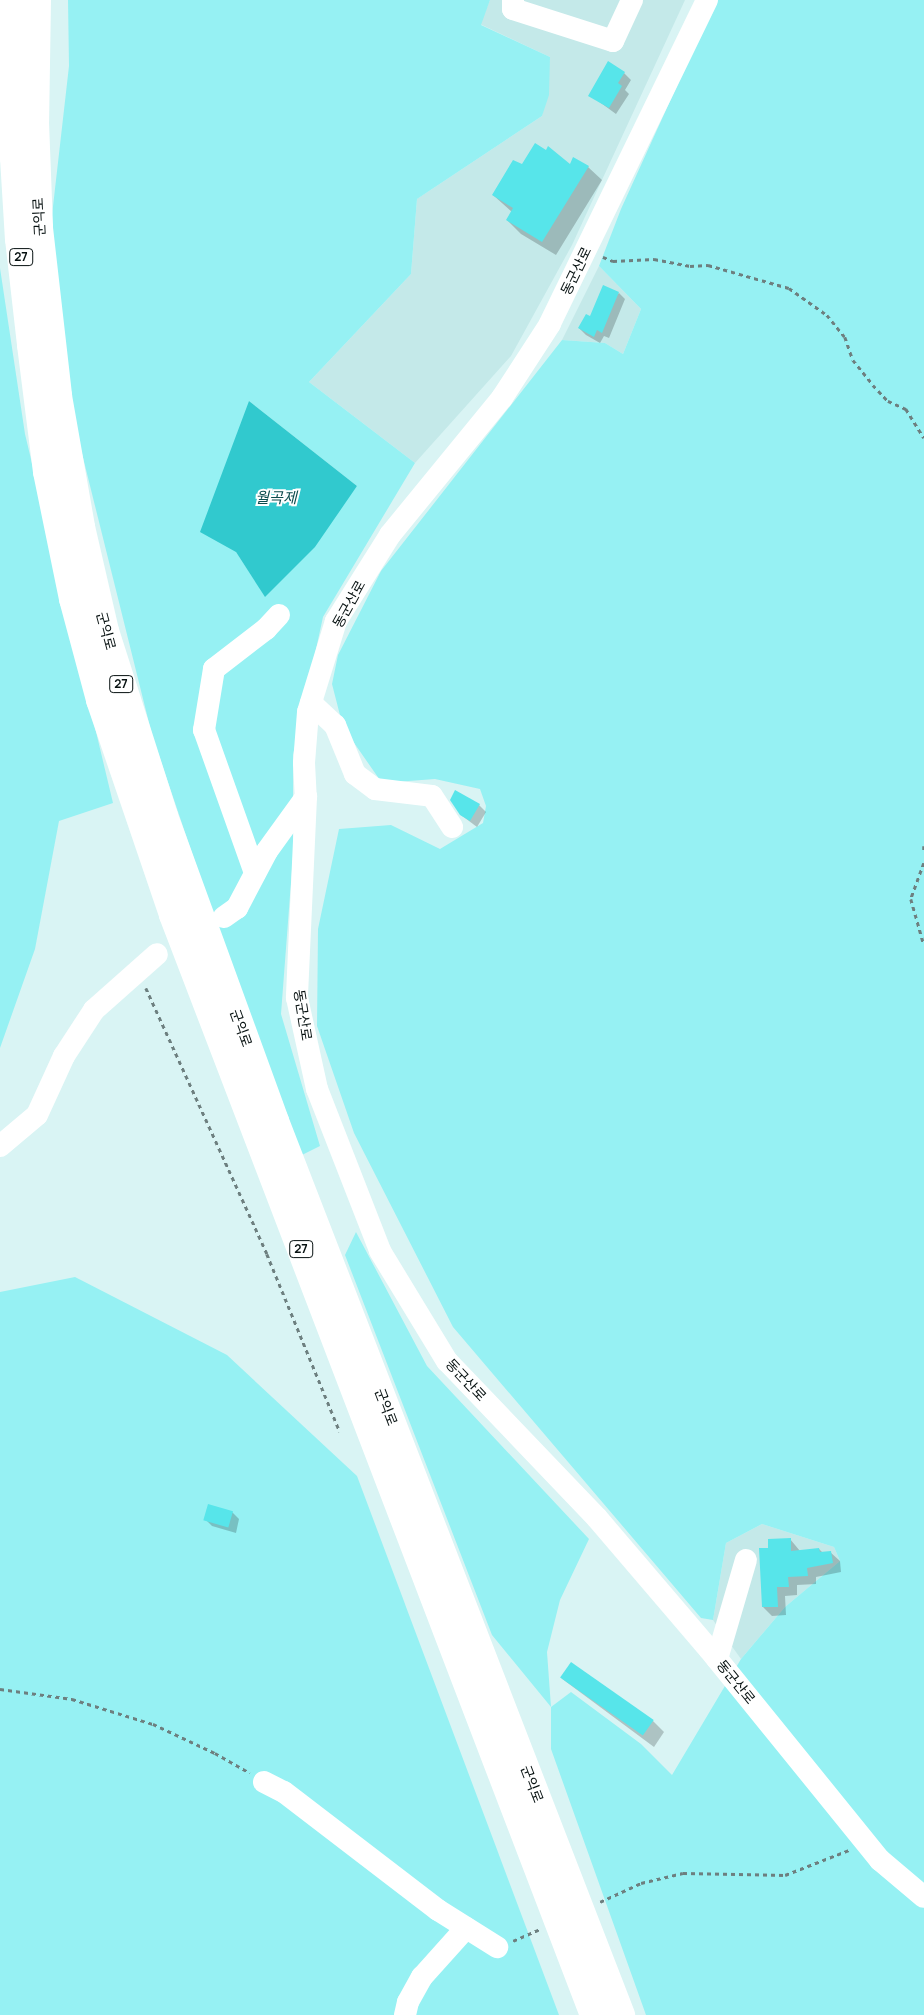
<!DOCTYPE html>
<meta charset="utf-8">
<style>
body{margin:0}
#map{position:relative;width:924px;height:2015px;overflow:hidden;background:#d9f4f4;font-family:Manrope,"Noto Sans KR",sans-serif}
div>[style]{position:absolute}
.built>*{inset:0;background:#c4e9e9}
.green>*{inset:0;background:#96f1f3}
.water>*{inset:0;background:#31c9ce}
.shadow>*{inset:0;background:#0003}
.building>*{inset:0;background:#57e5ea;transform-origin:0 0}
.path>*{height:2.5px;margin-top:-1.25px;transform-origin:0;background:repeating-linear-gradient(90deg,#6d7f7f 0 4px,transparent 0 8px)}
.minor>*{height:22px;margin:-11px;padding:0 11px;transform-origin:11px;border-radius:11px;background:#fff}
.highway>*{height:28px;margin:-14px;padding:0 14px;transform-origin:14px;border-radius:14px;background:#fff}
span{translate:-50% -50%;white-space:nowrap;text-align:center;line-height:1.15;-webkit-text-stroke:4px #fff;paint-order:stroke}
.shield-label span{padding:1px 4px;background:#fff;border:1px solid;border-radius:4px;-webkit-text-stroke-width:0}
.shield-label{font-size:12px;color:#071111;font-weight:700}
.street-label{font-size:14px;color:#071111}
.water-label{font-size:15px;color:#0c4c4e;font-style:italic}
</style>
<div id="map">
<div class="built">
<div style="clip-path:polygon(490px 0,685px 0,572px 245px,511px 356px,415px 463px,309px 382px,411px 274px,417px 199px,542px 116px,550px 57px,480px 24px)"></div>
<div style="clip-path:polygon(599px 266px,641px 309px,623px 354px,605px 343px,562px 340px)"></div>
<div style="clip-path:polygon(762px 1524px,834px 1547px,840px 1561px,785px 1607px,741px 1659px,713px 1620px,726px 1543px)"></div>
</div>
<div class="green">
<div style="clip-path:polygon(evenodd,68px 0,490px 0,481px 25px,550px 57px,549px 95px,542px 116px,417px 199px,411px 274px,309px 382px,415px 463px,323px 617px,293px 755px,293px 856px,281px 1014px,320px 1146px,302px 1155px,212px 912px,152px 735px,57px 353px,52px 215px,69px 66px,68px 0,249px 401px,357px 486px,265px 596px,236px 552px,249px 401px)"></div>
<div style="clip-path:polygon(716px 0,924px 0,924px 2015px,646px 2015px,551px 1749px,551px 1707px,492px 1635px,345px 1255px,356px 1232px,427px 1366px,589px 1539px,560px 1600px,547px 1652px,551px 1707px,571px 1692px,641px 1744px,672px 1775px,741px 1659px,785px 1607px,840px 1561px,834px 1547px,762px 1524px,726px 1543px,713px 1620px,701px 1618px,453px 1327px,354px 1133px,317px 1026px,318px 929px,339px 829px,391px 825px,440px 849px,483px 823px,486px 806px,480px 789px,435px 779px,382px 783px,343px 727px,332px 684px,338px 655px,381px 571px,562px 340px,605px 343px,623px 354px,641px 309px,599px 266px,621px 209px)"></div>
<div style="clip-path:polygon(0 268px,25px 434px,113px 803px,59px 821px,35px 949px,0 1048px)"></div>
<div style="clip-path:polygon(75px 1277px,227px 1355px,357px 1476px,559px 2015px,0 2015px,0 1292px)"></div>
</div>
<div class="water">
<div style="clip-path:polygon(249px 401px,357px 486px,315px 547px,265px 597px,236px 552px,200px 532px)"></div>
</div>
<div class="shadow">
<div style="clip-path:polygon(624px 73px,631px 80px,625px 90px,629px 94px,616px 114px,590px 95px)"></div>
<div style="clip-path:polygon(570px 165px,588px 167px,602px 180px,556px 255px,521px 234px,507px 220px,512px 212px,493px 195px,522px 166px)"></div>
<div style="clip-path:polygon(619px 293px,625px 299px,609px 338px,604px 336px,600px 343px,586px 335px,579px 328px)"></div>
<div style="clip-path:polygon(479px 805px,486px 812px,477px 827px,461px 815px)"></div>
<div style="clip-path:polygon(232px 1512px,239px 1519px,236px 1533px,212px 1526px,205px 1519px)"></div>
<div style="clip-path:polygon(790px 1539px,800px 1551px,819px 1549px,823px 1553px,830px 1552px,840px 1561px,841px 1572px,816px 1577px,816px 1584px,797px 1585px,797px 1595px,785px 1596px,786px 1615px,772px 1616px,763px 1607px,770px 1549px)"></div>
<div style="clip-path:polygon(561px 1678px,653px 1721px,664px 1732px,654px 1747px)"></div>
</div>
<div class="building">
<div style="clip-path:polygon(608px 61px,625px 72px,618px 83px,622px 86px,609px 108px,588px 96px)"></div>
<div style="clip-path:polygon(535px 143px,546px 150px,548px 146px,570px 164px,573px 157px,589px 166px,542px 242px,506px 220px,513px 208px,492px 195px,513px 160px,522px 164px)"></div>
<div style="clip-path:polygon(603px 285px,619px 292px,602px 333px,597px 330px,594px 337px,578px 328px,586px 314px,590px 316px)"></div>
<div style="clip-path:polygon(455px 790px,480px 804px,470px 821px,460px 815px,450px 800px)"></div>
<div style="left:208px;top:1504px;width:26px;height:17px;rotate:16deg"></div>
<div style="clip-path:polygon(791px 1538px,791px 1551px,819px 1548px,820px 1552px,831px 1551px,833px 1563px,807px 1568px,808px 1576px,788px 1577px,789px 1587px,777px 1587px,778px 1607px,762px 1607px,759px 1548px,768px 1548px,768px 1539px)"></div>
<div style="left:571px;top:1662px;width:101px;height:19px;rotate:35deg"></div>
</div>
<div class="path">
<div style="left:603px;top:257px;width:11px;rotate:22deg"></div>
<div style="left:613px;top:261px;width:41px;rotate:-2.8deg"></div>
<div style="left:654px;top:259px;width:37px;rotate:11deg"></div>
<div style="left:690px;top:266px;width:18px;rotate:-3deg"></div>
<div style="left:708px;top:265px;width:84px;rotate:15.9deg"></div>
<div style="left:789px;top:288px;width:47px;rotate:35.4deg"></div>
<div style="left:827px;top:315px;width:28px;rotate:51deg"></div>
<div style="left:845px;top:337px;width:24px;rotate:71deg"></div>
<div style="left:853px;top:360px;width:32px;rotate:51deg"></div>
<div style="left:873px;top:385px;width:22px;rotate:47deg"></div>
<div style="left:888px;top:401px;width:20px;rotate:24deg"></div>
<div style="left:906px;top:409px;width:34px;rotate:58deg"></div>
<div style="left:924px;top:846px;width:7px;rotate:90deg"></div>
<div style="left:924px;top:863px;width:38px;rotate:110deg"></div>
<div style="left:911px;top:899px;width:48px;rotate:74.2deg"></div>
<div style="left:146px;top:988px;width:292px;rotate:65.5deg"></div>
<div style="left:267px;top:1254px;width:192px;rotate:67.7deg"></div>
<div style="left:0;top:1689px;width:73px;rotate:7.9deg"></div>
<div style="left:72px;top:1699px;width:85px;rotate:17.2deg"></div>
<div style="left:153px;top:1724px;width:68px;rotate:25.1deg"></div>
<div style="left:215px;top:1753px;width:40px;rotate:29.7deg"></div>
<div style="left:600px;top:1902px;width:45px;rotate:-24.9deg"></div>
<div style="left:641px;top:1883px;width:43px;rotate:-13.4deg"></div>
<div style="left:683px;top:1873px;width:102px;rotate:1.1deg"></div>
<div style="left:785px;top:1875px;width:69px;rotate:-21.3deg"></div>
<div style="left:513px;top:1941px;width:30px;rotate:-24deg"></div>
</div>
<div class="minor">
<div style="left:513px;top:0;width:9px;rotate:90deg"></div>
<div style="left:513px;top:9px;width:105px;rotate:17.7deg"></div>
<div style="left:613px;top:41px;width:45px;rotate:-65.1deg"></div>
<div style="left:707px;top:0;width:360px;rotate:115.9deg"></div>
<div style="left:550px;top:324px;width:88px;rotate:123deg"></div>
<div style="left:502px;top:398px;width:177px;rotate:129.3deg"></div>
<div style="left:390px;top:535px;width:102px;rotate:122.1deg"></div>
<div style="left:336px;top:621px;width:95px;rotate:107.1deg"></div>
<div style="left:308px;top:712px;width:51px;rotate:94.5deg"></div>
<div style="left:304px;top:763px;width:34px;rotate:87deg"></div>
<div style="left:306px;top:797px;width:201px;rotate:92.6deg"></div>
<div style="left:297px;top:998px;width:93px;rotate:77.6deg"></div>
<div style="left:317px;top:1089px;width:174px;rotate:68.7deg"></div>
<div style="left:380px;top:1251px;width:129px;rotate:58.7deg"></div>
<div style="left:447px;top:1361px;width:217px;rotate:46.3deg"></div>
<div style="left:597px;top:1518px;width:172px;rotate:49.5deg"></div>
<div style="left:709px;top:1649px;width:272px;rotate:51deg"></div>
<div style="left:880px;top:1860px;width:57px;rotate:40.1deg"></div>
<div style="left:311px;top:703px;width:33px;rotate:43deg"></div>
<div style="left:335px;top:725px;width:53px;rotate:67.8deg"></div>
<div style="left:355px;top:774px;width:25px;rotate:37deg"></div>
<div style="left:375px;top:789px;width:57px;rotate:7deg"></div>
<div style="left:432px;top:796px;width:37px;rotate:57deg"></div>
<div style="left:255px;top:873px;width:152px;rotate:-109.6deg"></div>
<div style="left:204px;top:730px;width:62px;rotate:-80.7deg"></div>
<div style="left:214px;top:669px;width:66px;rotate:-37.6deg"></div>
<div style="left:266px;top:629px;width:19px;rotate:-47deg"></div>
<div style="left:224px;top:917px;width:16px;rotate:-35deg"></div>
<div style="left:237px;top:908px;width:64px;rotate:-62.2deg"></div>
<div style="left:267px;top:851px;width:67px;rotate:-54.2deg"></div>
<div style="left:0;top:1146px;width:48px;rotate:-40deg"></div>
<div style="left:37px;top:1115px;width:65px;rotate:-65.4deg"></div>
<div style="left:64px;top:1056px;width:55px;rotate:-56.9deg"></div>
<div style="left:94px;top:1010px;width:84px;rotate:-41.6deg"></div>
<div style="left:717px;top:1659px;width:103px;rotate:-73.7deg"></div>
<div style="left:264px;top:1782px;width:22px;rotate:27deg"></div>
<div style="left:284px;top:1792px;width:194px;rotate:37.5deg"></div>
<div style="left:438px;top:1910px;width:70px;rotate:32.1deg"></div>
<div style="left:405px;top:2015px;width:13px;rotate:-77deg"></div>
<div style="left:408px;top:2002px;width:29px;rotate:-61deg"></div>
<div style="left:422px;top:1977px;width:66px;rotate:-48.1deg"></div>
</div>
<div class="highway">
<div style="left:14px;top:0;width:158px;rotate:90deg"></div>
<div style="left:14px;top:158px;width:81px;rotate:86.5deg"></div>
<div style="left:19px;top:239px;width:107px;rotate:83.5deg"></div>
<div style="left:31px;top:345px;width:128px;rotate:82.8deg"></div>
<div style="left:47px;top:472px;width:130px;rotate:78.4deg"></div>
<div style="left:73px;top:599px;width:105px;rotate:75deg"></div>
<div style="left:100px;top:700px;width:227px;rotate:71.2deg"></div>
<div style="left:173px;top:915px;width:1178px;rotate:69.06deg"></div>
<div style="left:37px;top:0;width:122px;rotate:90.9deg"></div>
<div style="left:35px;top:122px;width:106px;rotate:87.8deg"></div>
<div style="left:39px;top:228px;width:169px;rotate:83.5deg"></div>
<div style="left:58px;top:396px;width:133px;rotate:80deg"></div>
<div style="left:81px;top:527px;width:107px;rotate:77deg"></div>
<div style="left:105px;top:631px;width:194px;rotate:72.3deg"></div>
<div style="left:164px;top:816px;width:325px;rotate:70deg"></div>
<div style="left:275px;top:1121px;width:959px;rotate:68.84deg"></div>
</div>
<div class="shield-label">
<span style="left:21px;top:257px">27</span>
<span style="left:121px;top:684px">27</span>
<span style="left:301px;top:1249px">27</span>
</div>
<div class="street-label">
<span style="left:39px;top:217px;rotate:-93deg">군익로</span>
<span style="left:576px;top:271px;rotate:-64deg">동군산로</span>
<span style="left:349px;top:604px;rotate:-61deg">동군산로</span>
<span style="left:106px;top:631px;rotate:75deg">군익로</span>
<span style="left:303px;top:1015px;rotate:81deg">동군산로</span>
<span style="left:241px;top:1028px;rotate:70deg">군익로</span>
<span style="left:466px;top:1380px;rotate:47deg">동군산로</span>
<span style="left:386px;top:1407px;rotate:69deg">군익로</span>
<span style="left:736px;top:1682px;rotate:51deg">동군산로</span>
<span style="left:532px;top:1784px;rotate:69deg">군익로</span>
</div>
<div class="water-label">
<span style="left:276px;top:498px">월곡제</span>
</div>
</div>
